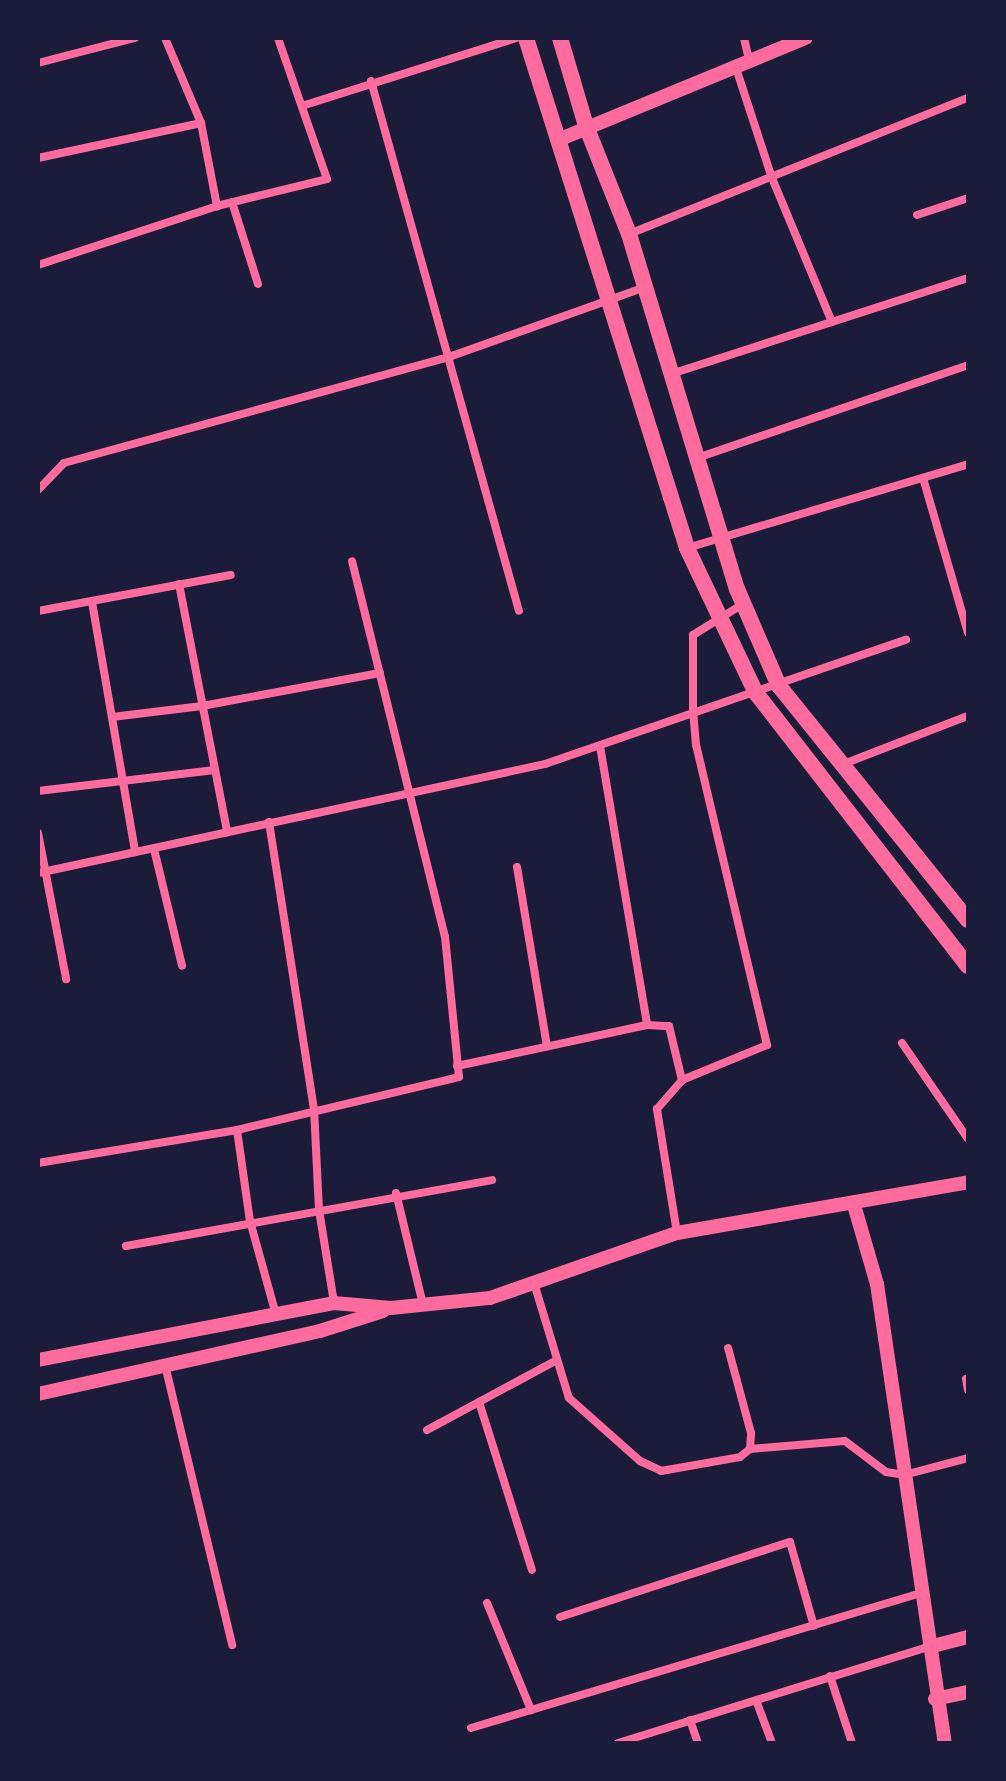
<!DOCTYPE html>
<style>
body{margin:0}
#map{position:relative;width:1006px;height:1781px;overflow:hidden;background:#1b1b3a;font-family:Roboto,sans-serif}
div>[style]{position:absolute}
.minor>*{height:8px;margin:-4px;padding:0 4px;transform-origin:4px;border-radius:4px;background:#ff6b9d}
.tertiary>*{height:14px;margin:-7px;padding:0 7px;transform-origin:7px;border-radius:7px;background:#ff6b9d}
.secondary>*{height:16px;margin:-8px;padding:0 8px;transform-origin:8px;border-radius:8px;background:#ff6b9d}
span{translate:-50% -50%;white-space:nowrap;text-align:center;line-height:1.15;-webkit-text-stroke:7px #1b1b3a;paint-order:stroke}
.frame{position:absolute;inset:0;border:40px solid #1b1b3a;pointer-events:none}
</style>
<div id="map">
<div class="minor">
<div style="left:165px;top:38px;width:92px;rotate:67deg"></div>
<div style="left:201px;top:123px;width:85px;rotate:79.1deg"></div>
<div style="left:744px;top:38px;width:22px;rotate:77deg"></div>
<div style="left:38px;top:63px;width:100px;rotate:-14.5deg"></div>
<div style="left:735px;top:65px;width:119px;rotate:71.9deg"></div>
<div style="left:772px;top:178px;width:156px;rotate:67.4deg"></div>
<div style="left:371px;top:81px;width:550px;rotate:74.4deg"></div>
<div style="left:305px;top:105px;width:221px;rotate:-17.6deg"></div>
<div style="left:38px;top:158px;width:167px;rotate:-12.1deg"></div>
<div style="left:232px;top:202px;width:86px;rotate:72.4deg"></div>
<div style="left:917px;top:215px;width:54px;rotate:-18.4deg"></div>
<div style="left:629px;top:234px;width:365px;rotate:-21.9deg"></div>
<div style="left:38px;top:265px;width:188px;rotate:-18.2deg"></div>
<div style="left:217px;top:206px;width:113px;rotate:-13.8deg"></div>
<div style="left:327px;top:179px;width:149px;rotate:-109.2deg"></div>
<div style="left:674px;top:373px;width:309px;rotate:-17.9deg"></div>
<div style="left:697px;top:458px;width:287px;rotate:-18.9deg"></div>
<div style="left:923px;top:478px;width:161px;rotate:73.8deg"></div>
<div style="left:38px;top:490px;width:37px;rotate:-46deg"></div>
<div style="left:64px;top:463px;width:396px;rotate:-15.4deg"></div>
<div style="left:446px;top:358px;width:211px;rotate:-19.6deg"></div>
<div style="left:687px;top:548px;width:293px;rotate:-16.6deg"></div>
<div style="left:179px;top:584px;width:253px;rotate:79deg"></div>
<div style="left:92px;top:602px;width:254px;rotate:80.2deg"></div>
<div style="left:38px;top:611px;width:196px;rotate:-10.6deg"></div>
<div style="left:112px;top:717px;width:91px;rotate:-7deg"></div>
<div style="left:202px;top:706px;width:181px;rotate:-10.5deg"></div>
<div style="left:600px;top:746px;width:283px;rotate:80.4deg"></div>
<div style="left:846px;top:763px;width:131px;rotate:-21.1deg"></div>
<div style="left:38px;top:791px;width:178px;rotate:-6.8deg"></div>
<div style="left:269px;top:822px;width:290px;rotate:81.1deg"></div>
<div style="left:314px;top:1108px;width:102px;rotate:87.2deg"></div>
<div style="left:319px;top:1210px;width:94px;rotate:80.8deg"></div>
<div style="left:38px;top:833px;width:149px;rotate:79.1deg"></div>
<div style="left:154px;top:849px;width:120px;rotate:76.5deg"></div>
<div style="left:517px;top:867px;width:182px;rotate:80.5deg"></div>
<div style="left:38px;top:873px;width:519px;rotate:-12.13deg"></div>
<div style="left:545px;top:764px;width:382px;rotate:-19deg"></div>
<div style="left:902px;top:1043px;width:116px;rotate:55.5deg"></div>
<div style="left:457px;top:1066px;width:194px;rotate:-12.2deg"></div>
<div style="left:647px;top:1025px;width:22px;rotate:3deg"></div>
<div style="left:669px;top:1026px;width:56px;rotate:76.5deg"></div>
<div style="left:237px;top:1130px;width:92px;rotate:81.9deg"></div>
<div style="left:250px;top:1221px;width:93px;rotate:74.5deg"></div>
<div style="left:38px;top:1163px;width:202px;rotate:-9.4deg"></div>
<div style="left:237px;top:1130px;width:228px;rotate:-13.4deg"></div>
<div style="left:459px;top:1077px;width:141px;rotate:-95.7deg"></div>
<div style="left:445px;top:937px;width:387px;rotate:-103.9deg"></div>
<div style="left:396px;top:1193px;width:115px;rotate:76.4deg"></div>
<div style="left:677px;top:1233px;width:126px;rotate:-99.2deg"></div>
<div style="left:657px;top:1109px;width:38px;rotate:-49deg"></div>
<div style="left:682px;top:1080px;width:92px;rotate:-22.4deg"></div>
<div style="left:767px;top:1045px;width:308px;rotate:-103.3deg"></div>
<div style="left:696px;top:745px;width:32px;rotate:-95deg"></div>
<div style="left:693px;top:713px;width:78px;rotate:-90deg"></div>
<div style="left:693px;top:635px;width:59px;rotate:-31.8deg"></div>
<div style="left:126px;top:1246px;width:372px;rotate:-10.2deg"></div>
<div style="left:534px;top:1283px;width:120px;rotate:73.1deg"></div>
<div style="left:569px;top:1398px;width:95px;rotate:41.6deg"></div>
<div style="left:640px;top:1461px;width:23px;rotate:25deg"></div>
<div style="left:661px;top:1471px;width:80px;rotate:-10deg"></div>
<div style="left:740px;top:1457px;width:13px;rotate:-39deg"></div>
<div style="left:750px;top:1449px;width:16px;rotate:-86deg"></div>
<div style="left:751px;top:1433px;width:88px;rotate:-105.1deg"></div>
<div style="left:165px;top:1365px;width:288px;rotate:76.5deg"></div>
<div style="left:966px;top:1379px;width:11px;rotate:80deg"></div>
<div style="left:479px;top:1402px;width:176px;rotate:72.5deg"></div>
<div style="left:427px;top:1430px;width:145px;rotate:-28.3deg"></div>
<div style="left:750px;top:1449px;width:95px;rotate:-4.8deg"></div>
<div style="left:845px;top:1441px;width:51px;rotate:37.1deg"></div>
<div style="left:886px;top:1472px;width:18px;rotate:9deg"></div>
<div style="left:904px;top:1475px;width:66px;rotate:-14.9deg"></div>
<div style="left:487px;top:1603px;width:116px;rotate:67.6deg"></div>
<div style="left:560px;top:1617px;width:242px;rotate:-18.1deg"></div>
<div style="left:790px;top:1542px;width:87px;rotate:74.1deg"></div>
<div style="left:830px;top:1676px;width:71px;rotate:71.8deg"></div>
<div style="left:756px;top:1700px;width:46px;rotate:69.6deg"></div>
<div style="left:690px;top:1720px;width:24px;rotate:71deg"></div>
<div style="left:471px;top:1728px;width:469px;rotate:-16.7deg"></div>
<div style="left:618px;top:1743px;width:325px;rotate:-17.2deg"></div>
</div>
<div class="tertiary">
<div style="left:558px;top:140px;width:268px;rotate:-22.4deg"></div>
<div style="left:854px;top:1205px;width:82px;rotate:73.8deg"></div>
<div style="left:877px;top:1284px;width:464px;rotate:81.6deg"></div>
<div style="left:38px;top:1360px;width:301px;rotate:-10.9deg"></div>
<div style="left:334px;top:1303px;width:57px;rotate:5deg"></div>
<div style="left:391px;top:1308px;width:100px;rotate:-5.8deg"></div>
<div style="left:490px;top:1298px;width:198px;rotate:-19.2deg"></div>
<div style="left:677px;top:1233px;width:295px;rotate:-9.9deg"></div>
<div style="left:38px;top:1394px;width:289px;rotate:-12.6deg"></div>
<div style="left:320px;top:1331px;width:66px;rotate:-17.6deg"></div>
<div style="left:929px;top:1647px;width:40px;rotate:-14.4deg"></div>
<div style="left:935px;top:1699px;width:34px;rotate:-12deg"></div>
</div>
<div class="secondary">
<div style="left:526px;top:38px;width:535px;rotate:72.48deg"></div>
<div style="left:687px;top:548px;width:161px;rotate:64.6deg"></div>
<div style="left:756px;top:693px;width:346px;rotate:52.2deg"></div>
<div style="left:560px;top:38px;width:92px;rotate:73.5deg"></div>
<div style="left:586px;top:126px;width:116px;rotate:68.3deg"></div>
<div style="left:629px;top:234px;width:371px;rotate:73.1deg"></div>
<div style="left:737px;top:589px;width:106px;rotate:66.6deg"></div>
<div style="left:779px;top:686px;width:301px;rotate:51.1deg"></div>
</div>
<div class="frame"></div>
</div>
